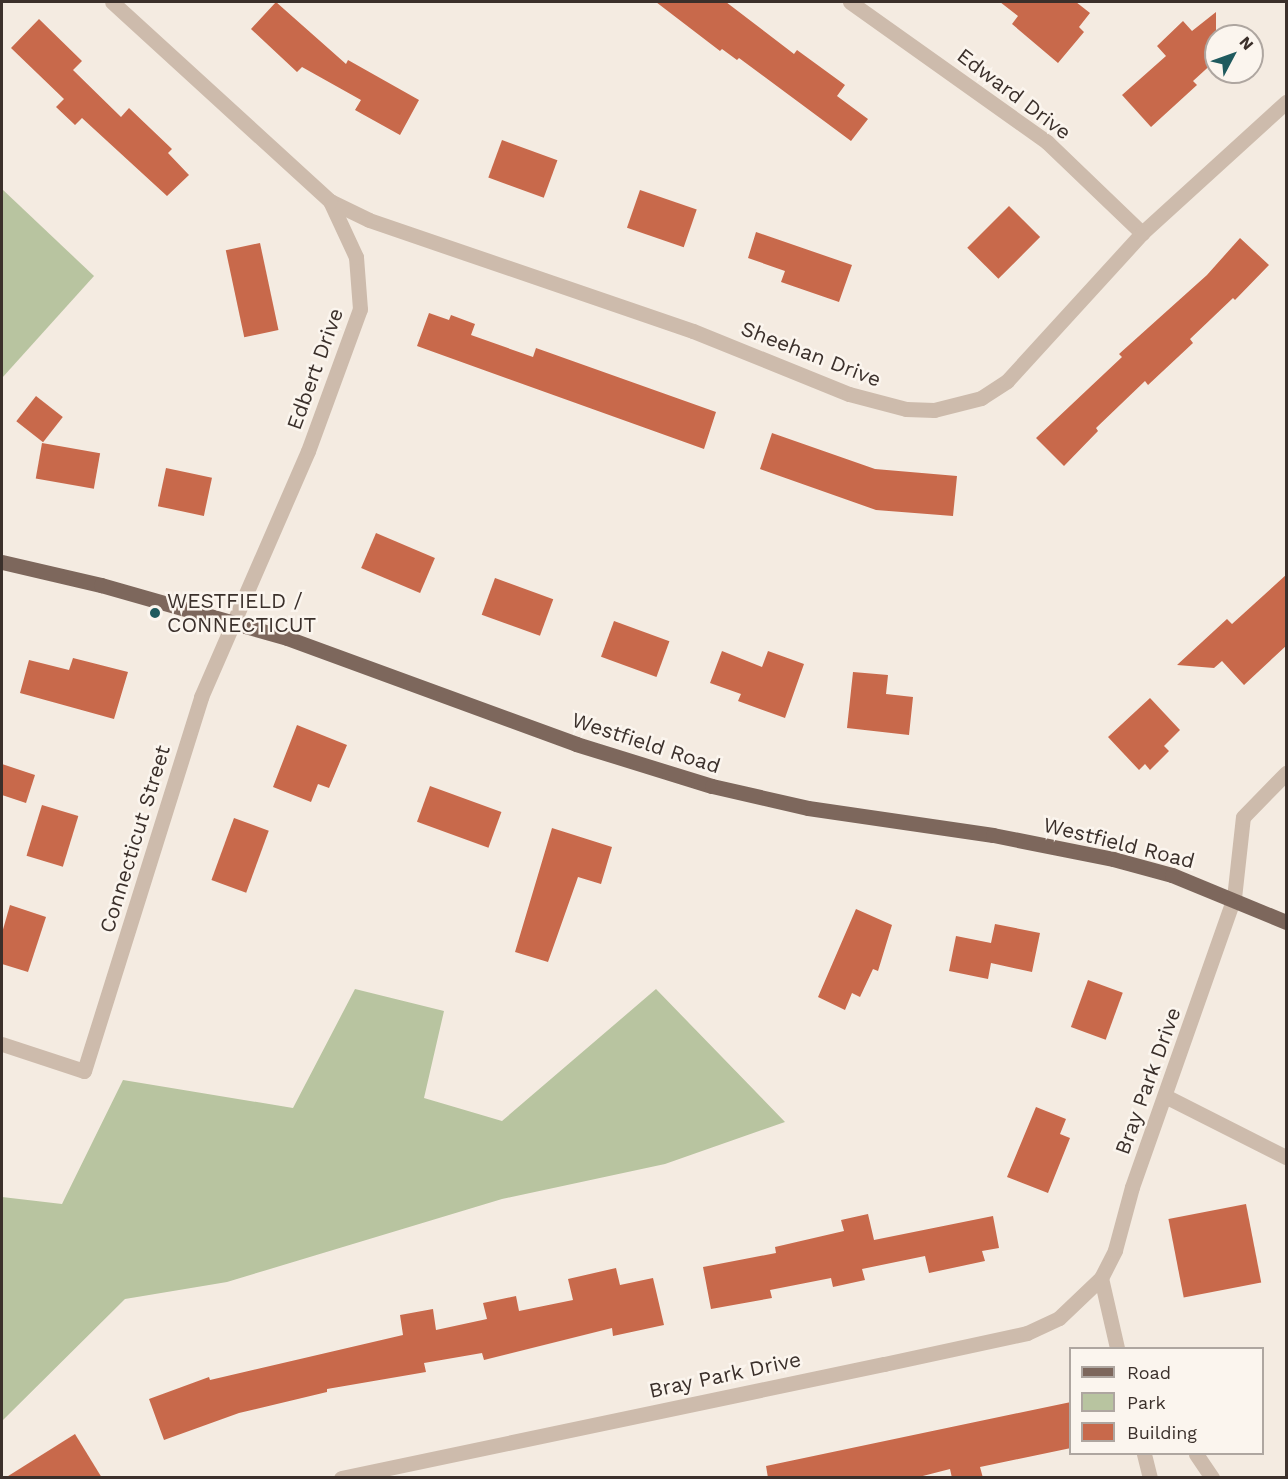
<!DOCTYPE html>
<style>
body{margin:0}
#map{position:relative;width:1288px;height:1479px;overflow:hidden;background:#f4ebe1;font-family:"Work Sans",sans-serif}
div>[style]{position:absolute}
.green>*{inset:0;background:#b8c4a0}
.building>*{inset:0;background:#c8694b;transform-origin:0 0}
.minor>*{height:15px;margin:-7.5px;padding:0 7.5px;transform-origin:7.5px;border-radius:7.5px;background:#cdbbac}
.major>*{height:15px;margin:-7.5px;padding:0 7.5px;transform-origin:7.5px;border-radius:7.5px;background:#7d675c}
.dots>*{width:16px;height:16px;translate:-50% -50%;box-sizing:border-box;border:3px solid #fbf5ee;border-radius:50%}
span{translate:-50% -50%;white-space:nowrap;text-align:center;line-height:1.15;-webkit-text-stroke:5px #fbf5ee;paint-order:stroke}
.street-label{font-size:21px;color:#3b302b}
.poi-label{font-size:21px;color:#3b302b}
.left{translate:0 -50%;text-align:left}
.frame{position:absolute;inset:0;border:3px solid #3b302b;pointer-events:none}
.legend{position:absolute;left:1069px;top:1347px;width:195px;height:108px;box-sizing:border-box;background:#fbf5ee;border:2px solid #aea6a0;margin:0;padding:8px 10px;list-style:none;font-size:18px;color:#3b302b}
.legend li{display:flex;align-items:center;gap:12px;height:30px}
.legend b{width:30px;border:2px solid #aea6a0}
.north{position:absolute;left:1204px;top:24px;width:60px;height:60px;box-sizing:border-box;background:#fbf5ee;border:2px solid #aea6a0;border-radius:50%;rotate:49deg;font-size:16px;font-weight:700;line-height:24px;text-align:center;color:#3b302b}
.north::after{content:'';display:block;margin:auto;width:21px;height:27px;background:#1f5a5e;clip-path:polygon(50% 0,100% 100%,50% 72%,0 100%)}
</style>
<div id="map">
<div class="green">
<div style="clip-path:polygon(2px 189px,94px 276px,2px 378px)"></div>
<div style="clip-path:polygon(355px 989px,444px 1011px,424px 1098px,502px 1121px,656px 989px,785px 1122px,665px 1164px,502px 1199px,227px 1282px,125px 1299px,2px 1421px,2px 1197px,62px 1204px,123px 1080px,293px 1108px)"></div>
</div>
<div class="building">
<div style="clip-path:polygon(276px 2px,346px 64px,348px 60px,419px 100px,400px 135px,355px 110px,361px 100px,302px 67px,297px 72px,251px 29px)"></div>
<div style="clip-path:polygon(656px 2px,726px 2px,794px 54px,797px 50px,845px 85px,837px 96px,868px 119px,851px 141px,739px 58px,737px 60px,722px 49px,720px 51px)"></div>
<div style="clip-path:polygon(1000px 2px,1076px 2px,1090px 13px,1079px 27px,1084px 32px,1058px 63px,1012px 24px,1018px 16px)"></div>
<div style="clip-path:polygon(1216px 12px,1216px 60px,1193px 81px,1197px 85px,1151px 127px,1122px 95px,1166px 56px,1157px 46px,1183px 21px,1192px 31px)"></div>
<div style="clip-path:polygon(39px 19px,82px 61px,73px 70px,121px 117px,129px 108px,172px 149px,168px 153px,189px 175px,167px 196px,82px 118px,75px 125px,56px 107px,64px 99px,11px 48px)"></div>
<div style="left:502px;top:140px;width:59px;height:40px;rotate:20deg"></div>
<div style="left:640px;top:190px;width:60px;height:40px;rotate:19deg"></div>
<div style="left:1009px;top:206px;width:44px;height:59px;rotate:45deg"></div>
<div style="clip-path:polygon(756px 232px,852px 265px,839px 302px,781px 282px,785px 271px,748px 258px)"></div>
<div style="clip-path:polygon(1240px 238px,1269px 265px,1235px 300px,1233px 298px,1190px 339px,1193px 343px,1148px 385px,1145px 381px,1096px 428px,1098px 431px,1064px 466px,1036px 438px,1122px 357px,1119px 354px,1207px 275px)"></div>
<div style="left:260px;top:243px;width:89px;height:35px;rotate:78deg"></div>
<div style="clip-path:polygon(429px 313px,449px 320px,451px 315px,475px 324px,471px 335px,533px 357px,536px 348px,716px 412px,704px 449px,417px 346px)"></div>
<div style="left:36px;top:396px;width:34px;height:32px;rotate:38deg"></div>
<div style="clip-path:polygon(772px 433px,875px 469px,957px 476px,953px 516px,876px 510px,760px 469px)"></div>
<div style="left:42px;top:443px;width:59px;height:36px;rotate:10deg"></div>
<div style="left:166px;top:468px;width:47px;height:39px;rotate:12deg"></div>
<div style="left:376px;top:533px;width:64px;height:38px;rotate:23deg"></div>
<div style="clip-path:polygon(1287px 574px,1287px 645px,1244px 685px,1222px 661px,1214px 668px,1177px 665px,1227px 619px,1232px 624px)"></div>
<div style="left:495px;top:578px;width:62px;height:39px;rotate:20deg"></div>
<div style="left:614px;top:621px;width:59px;height:38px;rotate:20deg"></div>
<div style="clip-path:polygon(722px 651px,762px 667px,768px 651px,804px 664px,785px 718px,738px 701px,741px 694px,710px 683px)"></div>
<div style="clip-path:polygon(73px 658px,128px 672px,114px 719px,20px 693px,29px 660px,69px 670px)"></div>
<div style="clip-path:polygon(853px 672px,888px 675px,886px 694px,913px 697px,909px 735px,847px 728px)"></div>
<div style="clip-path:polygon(1150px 698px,1180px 730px,1164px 746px,1169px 751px,1150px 770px,1145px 764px,1139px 770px,1108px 737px)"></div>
<div style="clip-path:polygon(297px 725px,347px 745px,329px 788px,318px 784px,311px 802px,273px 787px)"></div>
<div style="clip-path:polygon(2px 764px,35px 775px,26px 803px,2px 795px)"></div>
<div style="left:430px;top:786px;width:76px;height:38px;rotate:20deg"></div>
<div style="left:42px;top:805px;width:38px;height:53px;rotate:17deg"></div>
<div style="left:234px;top:818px;width:37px;height:66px;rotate:20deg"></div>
<div style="clip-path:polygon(552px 828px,612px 847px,601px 884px,578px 877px,548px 962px,515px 952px)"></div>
<div style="clip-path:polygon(10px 905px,46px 917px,28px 972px,2px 964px,2px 933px)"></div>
<div style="clip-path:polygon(856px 909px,892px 925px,878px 971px,873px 969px,860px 997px,852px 993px,845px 1010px,818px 997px)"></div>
<div style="clip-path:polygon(995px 924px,1040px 933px,1032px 972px,991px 963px,988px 979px,949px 971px,956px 936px,991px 943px)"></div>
<div style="left:1088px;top:980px;width:37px;height:50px;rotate:20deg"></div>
<div style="clip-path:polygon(1036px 1107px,1066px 1119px,1060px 1134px,1070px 1138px,1048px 1193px,1007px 1177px)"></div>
<div style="left:1246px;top:1204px;width:80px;height:79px;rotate:79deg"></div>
<div style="clip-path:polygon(868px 1214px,874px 1240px,993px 1216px,999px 1248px,982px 1251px,985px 1261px,929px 1273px,925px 1256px,862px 1269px,865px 1280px,833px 1287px,831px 1278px,770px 1290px,772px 1298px,711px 1309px,703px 1267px,776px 1253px,775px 1247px,844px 1231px,841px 1220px)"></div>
<div style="clip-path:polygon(616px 1268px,620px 1285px,653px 1278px,664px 1325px,613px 1336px,612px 1328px,484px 1360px,482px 1353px,424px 1363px,426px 1372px,327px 1389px,327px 1392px,239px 1413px,164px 1440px,149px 1399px,209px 1377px,210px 1380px,403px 1335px,400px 1315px,433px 1309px,436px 1330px,487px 1319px,483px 1303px,516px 1296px,519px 1311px,573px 1300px,568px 1279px)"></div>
<div style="clip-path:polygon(1071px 1402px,1071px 1448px,980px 1467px,983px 1478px,952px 1478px,950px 1469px,915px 1478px,768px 1478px,766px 1466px)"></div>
<div style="clip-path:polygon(75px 1434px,102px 1478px,5px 1478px)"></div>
</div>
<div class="minor">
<div style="left:850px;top:2px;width:242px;rotate:35.4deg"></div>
<div style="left:1047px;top:142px;width:132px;rotate:43.8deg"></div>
<div style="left:330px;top:201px;width:43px;rotate:26deg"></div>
<div style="left:369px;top:220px;width:342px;rotate:18.9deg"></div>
<div style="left:693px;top:331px;width:168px;rotate:22deg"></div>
<div style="left:849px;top:394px;width:59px;rotate:14.7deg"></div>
<div style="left:906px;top:409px;width:28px;rotate:2deg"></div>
<div style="left:934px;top:410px;width:49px;rotate:-14.3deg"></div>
<div style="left:981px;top:398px;width:31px;rotate:-33deg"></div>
<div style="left:1007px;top:381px;width:200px;rotate:-47.6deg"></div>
<div style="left:1142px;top:233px;width:195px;rotate:-42.3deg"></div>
<div style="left:2px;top:1044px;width:86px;rotate:18.2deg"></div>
<div style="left:84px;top:1071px;width:392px;rotate:-72.6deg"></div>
<div style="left:201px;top:697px;width:268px;rotate:-66.5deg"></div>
<div style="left:308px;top:451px;width:151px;rotate:-69.9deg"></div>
<div style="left:360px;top:309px;width:52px;rotate:-94.4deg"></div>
<div style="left:356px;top:257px;width:62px;rotate:-114.9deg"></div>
<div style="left:330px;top:201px;width:295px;rotate:-137.6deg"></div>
<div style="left:1165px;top:1096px;width:136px;rotate:26.8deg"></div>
<div style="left:1101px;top:1278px;width:72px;rotate:77.1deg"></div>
<div style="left:1144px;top:1454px;width:25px;rotate:76deg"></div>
<div style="left:1196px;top:1454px;width:29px;rotate:56deg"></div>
<div style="left:341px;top:1478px;width:555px;rotate:-11.86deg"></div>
<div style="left:884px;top:1364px;width:146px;rotate:-12.2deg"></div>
<div style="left:1027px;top:1333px;width:35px;rotate:-25deg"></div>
<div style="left:1059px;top:1318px;width:58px;rotate:-43.6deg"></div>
<div style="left:1101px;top:1278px;width:31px;rotate:-63deg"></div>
<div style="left:1115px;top:1250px;width:65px;rotate:-74.9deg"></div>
<div style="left:1132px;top:1187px;width:306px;rotate:-70.6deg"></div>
<div style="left:1234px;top:898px;width:81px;rotate:-83.7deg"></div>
<div style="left:1243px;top:817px;width:62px;rotate:-45.7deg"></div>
</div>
<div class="major">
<div style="left:2px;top:562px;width:102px;rotate:13.1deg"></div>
<div style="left:101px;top:585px;width:193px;rotate:15.9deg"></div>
<div style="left:287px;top:638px;width:308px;rotate:20.1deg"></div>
<div style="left:576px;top:744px;width:142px;rotate:17.2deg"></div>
<div style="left:712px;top:786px;width:98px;rotate:12.9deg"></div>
<div style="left:808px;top:808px;width:187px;rotate:8.3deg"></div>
<div style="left:993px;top:835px;width:122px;rotate:11.3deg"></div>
<div style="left:1113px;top:859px;width:61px;rotate:15.2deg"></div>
<div style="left:1172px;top:875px;width:123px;rotate:22.4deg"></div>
</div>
<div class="dots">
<div style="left:155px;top:613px;background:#1f5a5e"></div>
</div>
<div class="street-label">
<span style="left:1014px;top:94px;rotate:37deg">Edward Drive</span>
<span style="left:811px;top:354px;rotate:21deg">Sheehan Drive</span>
<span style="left:315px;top:369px;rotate:-70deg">Edbert Drive</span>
<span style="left:646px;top:743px;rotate:18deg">Westfield Road</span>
<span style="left:135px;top:839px;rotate:-73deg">Connecticut Street</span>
<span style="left:1119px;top:843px;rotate:14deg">Westfield Road</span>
<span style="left:1148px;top:1081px;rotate:-70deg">Bray Park Drive</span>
<span style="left:725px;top:1375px;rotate:-12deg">Bray Park Drive</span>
</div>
<div class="poi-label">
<span class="left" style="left:167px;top:613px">WESTFIELD /<br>CONNECTICUT</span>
</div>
<div class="frame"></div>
<ul class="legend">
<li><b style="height:8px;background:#7d675c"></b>Road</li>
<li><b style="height:16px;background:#b8c4a0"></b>Park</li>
<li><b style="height:16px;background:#c8694b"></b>Building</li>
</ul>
<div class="north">N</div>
</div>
